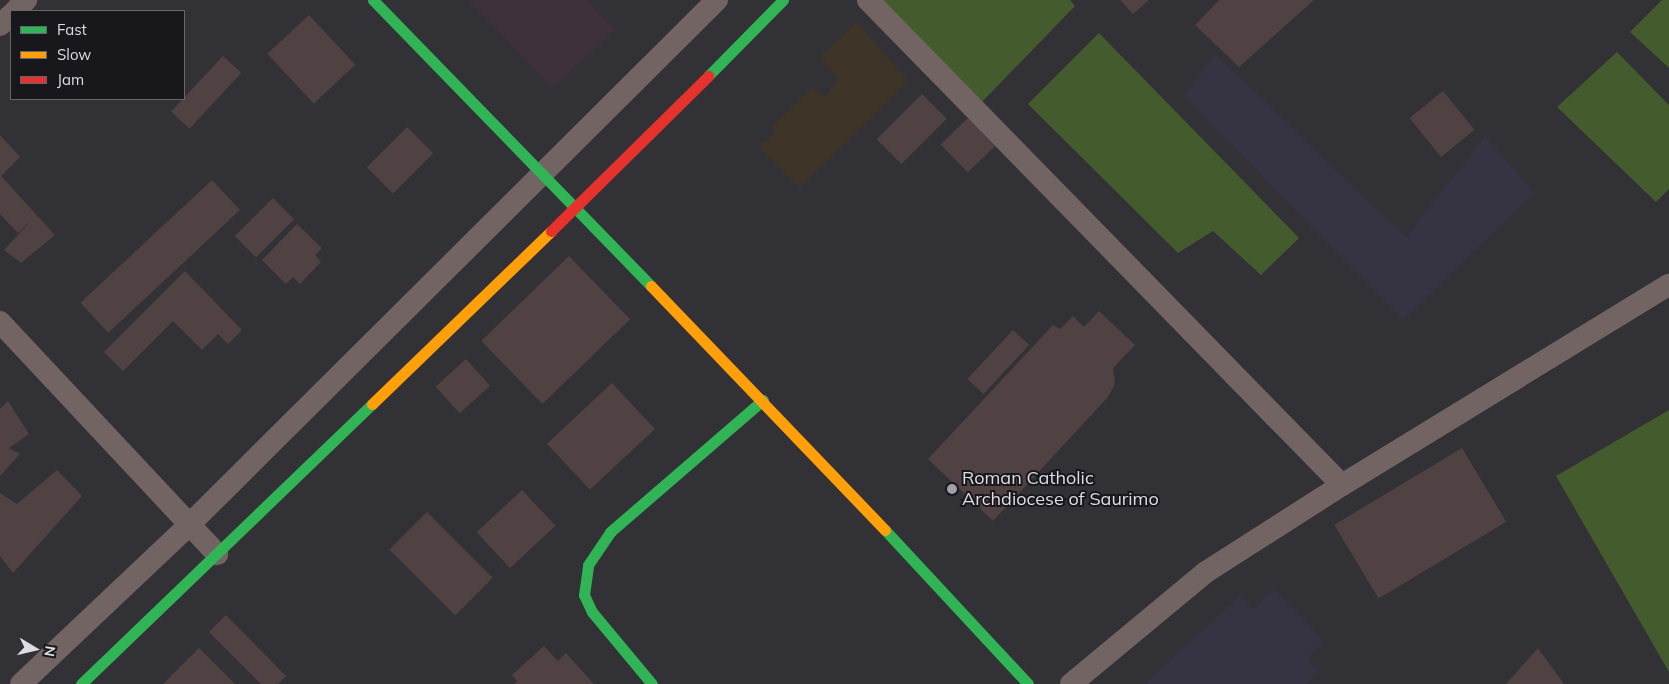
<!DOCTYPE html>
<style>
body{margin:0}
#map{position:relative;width:1669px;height:684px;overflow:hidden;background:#313136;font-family:Mulish,sans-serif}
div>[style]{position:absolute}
.commercial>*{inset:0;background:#3e3428}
.built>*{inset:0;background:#363443}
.medical>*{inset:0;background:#3f313c}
.green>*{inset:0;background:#445b2d}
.building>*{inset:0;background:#504242;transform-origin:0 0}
.street>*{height:22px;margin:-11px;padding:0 11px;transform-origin:11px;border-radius:11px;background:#726462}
.fast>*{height:11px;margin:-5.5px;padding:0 5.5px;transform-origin:5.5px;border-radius:5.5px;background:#30b455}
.slow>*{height:11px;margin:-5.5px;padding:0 5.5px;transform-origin:5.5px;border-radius:5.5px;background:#ff9f0a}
.jam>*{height:11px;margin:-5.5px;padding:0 5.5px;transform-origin:5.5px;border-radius:5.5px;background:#e5322d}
.dots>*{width:14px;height:14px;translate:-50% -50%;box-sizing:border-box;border:2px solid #18171c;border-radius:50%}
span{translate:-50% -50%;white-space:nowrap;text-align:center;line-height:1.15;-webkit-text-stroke:4px #18171c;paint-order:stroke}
.poi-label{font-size:18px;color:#dedde4}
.left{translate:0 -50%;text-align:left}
.legend{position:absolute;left:10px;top:10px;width:175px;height:90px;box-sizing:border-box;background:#18171c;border:1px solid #67666c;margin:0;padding:6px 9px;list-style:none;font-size:15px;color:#dedde4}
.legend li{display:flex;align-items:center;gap:10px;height:25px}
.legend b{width:25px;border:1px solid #67666c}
.north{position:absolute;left:10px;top:624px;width:50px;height:50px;-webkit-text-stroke:4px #18171c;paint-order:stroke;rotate:99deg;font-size:14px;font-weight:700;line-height:20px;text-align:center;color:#dedde4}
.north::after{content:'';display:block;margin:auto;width:18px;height:22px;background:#dedde4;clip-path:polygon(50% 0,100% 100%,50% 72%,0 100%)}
</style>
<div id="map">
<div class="commercial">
<div style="clip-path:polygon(857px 22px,908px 81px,799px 188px,759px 146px,775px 133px,771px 127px,812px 88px,825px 97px,839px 79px,820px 57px)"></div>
</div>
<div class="built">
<div style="clip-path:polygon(1215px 54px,1406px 237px,1485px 136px,1535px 193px,1403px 320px,1184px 96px)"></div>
<div style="clip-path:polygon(1275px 589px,1324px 642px,1307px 659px,1319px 672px,1306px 684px,1145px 684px,1240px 595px,1253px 609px)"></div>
</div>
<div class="medical">
<div style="clip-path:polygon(468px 0,586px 0,615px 30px,552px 88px)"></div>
</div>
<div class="green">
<div style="clip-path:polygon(877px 0,1070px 0,1075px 6px,981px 103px)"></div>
<div style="clip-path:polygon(1662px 0,1669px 0,1669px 68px,1630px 32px)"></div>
<div style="clip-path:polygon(1099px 33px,1299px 238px,1261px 275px,1213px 231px,1178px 253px,1028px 104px)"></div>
<div style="clip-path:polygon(1617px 52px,1669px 105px,1669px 189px,1656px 202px,1557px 107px)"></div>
<div style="clip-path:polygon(1669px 410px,1669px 672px,1556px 476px)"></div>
</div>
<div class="building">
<div style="clip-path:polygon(1120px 0,1149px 0,1133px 14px)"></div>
<div style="clip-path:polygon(1219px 0,1314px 0,1239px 67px,1195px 25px)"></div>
<div style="left:309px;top:15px;width:68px;height:57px;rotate:47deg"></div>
<div style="left:223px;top:56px;width:25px;height:76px;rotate:43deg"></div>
<div style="left:1443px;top:91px;width:50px;height:43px;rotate:51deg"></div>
<div style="left:922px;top:94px;width:35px;height:64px;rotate:45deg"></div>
<div style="left:968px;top:118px;width:39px;height:38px;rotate:46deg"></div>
<div style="left:407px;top:127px;width:37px;height:57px;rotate:45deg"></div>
<div style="clip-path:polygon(0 135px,20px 157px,1px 176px,55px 235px,21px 263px,4px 250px,31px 221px,18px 233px,0 214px)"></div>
<div style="left:212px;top:180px;width:41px;height:180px;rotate:47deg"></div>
<div style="left:273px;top:198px;width:30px;height:54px;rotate:45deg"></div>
<div style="clip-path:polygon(297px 224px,322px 248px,315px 255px,321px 262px,300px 284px,293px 277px,286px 284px,262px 260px)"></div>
<div style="left:569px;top:256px;width:88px;height:122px;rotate:46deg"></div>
<div style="clip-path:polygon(185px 271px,242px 330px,228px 344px,218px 334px,202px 350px,173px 321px,123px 371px,104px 352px)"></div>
<div style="clip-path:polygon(1099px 311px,1135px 345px,1113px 368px,1115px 384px,1108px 397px,993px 521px,928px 459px,1053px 325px,1060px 329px,1073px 316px,1084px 327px)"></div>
<div style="left:1013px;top:330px;width:22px;height:67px;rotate:43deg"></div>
<div style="left:466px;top:359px;width:36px;height:41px;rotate:48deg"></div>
<div style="left:612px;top:383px;width:63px;height:89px;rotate:47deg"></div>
<div style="clip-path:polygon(8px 401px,29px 434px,9px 448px,20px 454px,0 476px,0 409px)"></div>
<div style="left:1462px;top:448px;width:86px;height:149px;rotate:59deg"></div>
<div style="clip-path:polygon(57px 470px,82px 496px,13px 573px,0 556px,0 493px,17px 504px)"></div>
<div style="left:522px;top:490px;width:49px;height:62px;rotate:47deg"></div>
<div style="left:427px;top:512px;width:93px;height:53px;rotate:45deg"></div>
<div style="clip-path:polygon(226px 615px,286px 676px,278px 684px,261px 684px,209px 632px)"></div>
<div style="clip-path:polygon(544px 646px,558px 661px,566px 653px,594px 684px,514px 684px,517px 681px,512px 675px)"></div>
<div style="clip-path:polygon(199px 648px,235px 684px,163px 684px)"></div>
<div style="clip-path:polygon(1538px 648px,1564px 684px,1506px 684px)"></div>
</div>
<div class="street">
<div style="left:868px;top:0;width:678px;rotate:45.66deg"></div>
<div style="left:15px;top:11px;width:16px;rotate:-45deg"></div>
<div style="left:0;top:25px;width:15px;rotate:-42deg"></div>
<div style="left:0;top:322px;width:318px;rotate:46.9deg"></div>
<div style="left:21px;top:684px;width:234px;rotate:-43.4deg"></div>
<div style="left:191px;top:523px;width:742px;rotate:-44.84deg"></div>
<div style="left:1071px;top:684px;width:175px;rotate:-39.7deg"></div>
<div style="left:1206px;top:572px;width:161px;rotate:-32.6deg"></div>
<div style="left:1342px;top:485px;width:383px;rotate:-31.5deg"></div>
</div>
<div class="fast">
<div style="left:373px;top:0;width:399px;rotate:45.8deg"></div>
<div style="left:708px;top:76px;width:107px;rotate:-45.4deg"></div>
<div style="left:885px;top:530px;width:210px;rotate:47.1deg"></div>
<div style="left:81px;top:684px;width:404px;rotate:-43.9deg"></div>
<div style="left:652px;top:684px;width:94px;rotate:-129.8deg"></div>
<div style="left:592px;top:612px;width:19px;rotate:-115deg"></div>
<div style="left:584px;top:595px;width:30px;rotate:-82deg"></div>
<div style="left:588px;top:565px;width:40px;rotate:-56deg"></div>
<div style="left:610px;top:532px;width:202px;rotate:-40.8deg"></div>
</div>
<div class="slow">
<div style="left:651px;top:286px;width:338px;rotate:46.2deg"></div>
<div style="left:372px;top:404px;width:249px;rotate:-44deg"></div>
</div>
<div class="jam">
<div style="left:551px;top:231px;width:221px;rotate:-44.6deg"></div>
</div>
<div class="dots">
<div style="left:952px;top:489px;background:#a1a1a7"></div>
</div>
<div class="poi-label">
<span class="left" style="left:962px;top:489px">Roman Catholic<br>Archdiocese of Saurimo</span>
</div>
<ul class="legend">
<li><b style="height:6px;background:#30b455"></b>Fast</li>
<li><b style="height:6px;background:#ff9f0a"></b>Slow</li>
<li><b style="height:6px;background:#e5322d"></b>Jam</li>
</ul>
<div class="north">N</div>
</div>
